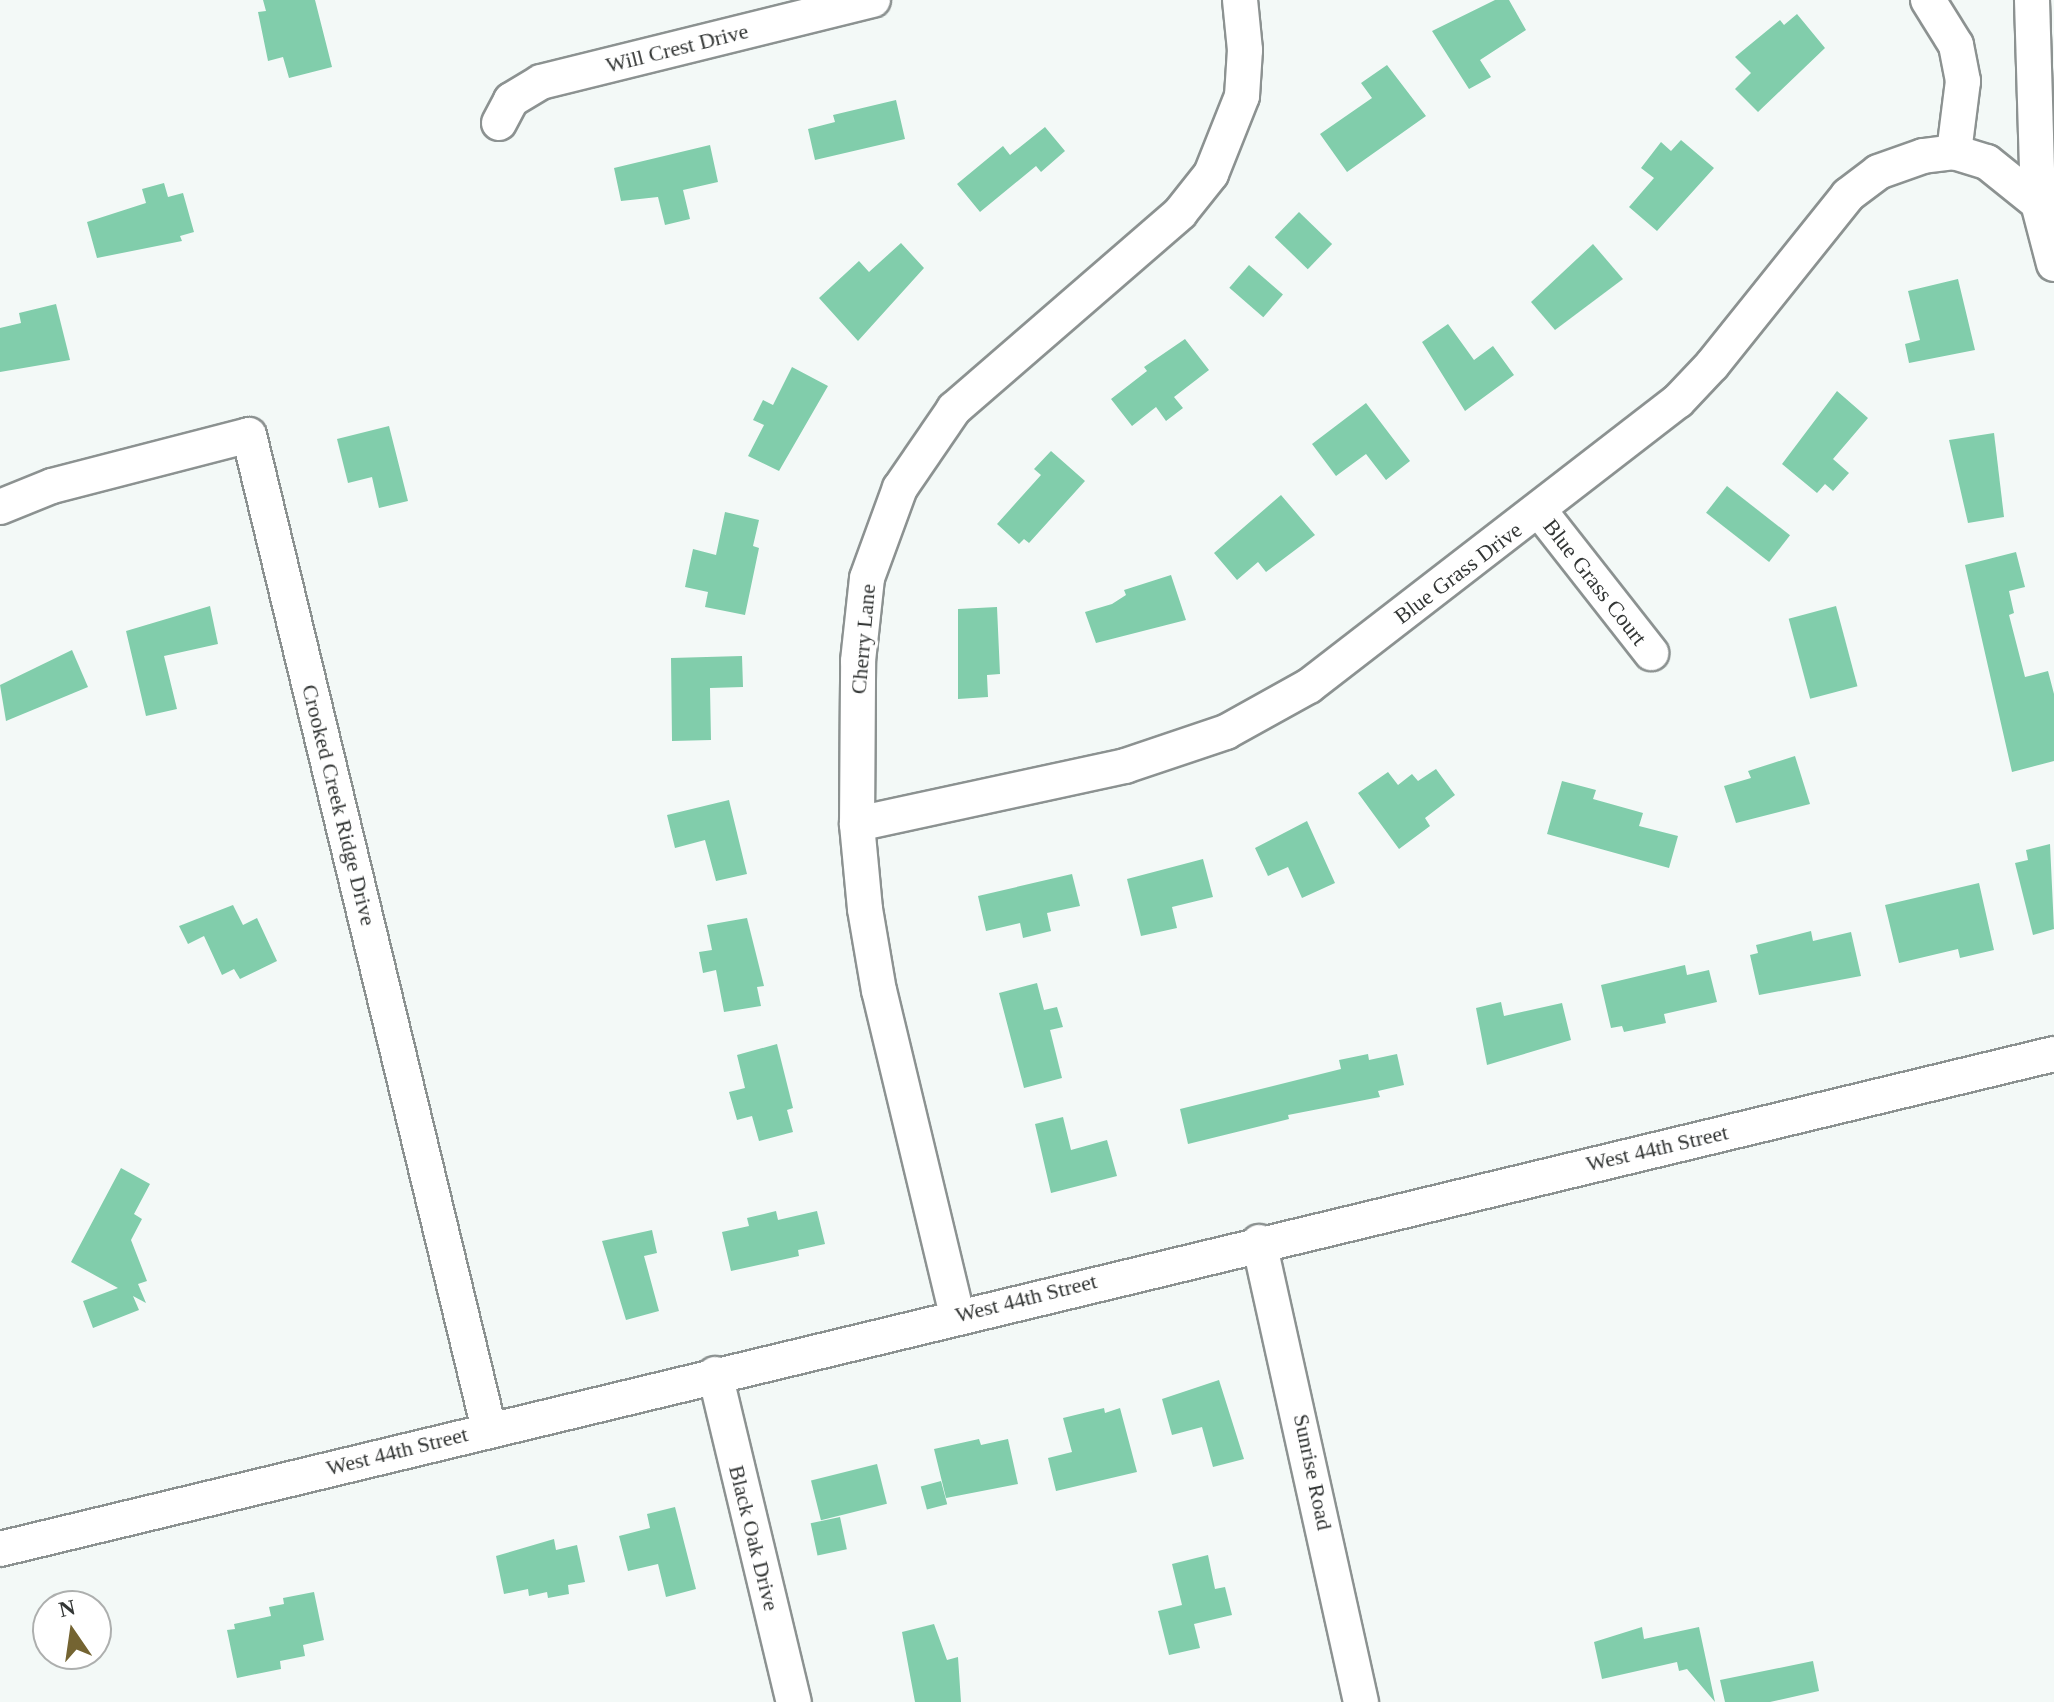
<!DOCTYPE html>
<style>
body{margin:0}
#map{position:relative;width:2054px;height:1702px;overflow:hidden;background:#f3f9f7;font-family:Georgia,serif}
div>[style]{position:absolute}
.building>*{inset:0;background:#81cdab;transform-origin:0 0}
.roads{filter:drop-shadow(2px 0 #8c9291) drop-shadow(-2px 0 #8c9291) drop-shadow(0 2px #8c9291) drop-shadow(0 -2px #8c9291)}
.minor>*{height:34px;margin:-17px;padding:0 17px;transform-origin:17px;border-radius:17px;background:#fff}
span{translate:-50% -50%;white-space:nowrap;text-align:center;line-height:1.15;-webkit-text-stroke:6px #fff;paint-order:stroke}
.street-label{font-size:22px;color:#333635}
.north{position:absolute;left:32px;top:1590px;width:80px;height:80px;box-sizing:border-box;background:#fff;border:2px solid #adafae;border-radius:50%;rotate:347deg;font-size:22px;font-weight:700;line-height:32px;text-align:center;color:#333635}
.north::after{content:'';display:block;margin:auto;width:28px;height:36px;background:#746432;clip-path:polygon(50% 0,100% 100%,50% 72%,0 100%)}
</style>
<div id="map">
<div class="building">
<div style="clip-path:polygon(263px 0,315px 0,332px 67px,289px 78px,283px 57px,268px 61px,258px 12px,266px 11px)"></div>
<div style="clip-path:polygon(1495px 0,1509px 0,1526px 30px,1480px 60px,1491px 77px,1469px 89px,1432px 31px)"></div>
<div style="clip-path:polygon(1797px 14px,1825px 48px,1758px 112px,1735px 89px,1751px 73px,1735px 57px,1780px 20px,1784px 25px)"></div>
<div style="clip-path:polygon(1387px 65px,1426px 116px,1347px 172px,1320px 134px,1372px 98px,1361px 83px)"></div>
<div style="clip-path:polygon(896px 100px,905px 139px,815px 160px,808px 129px,835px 122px,833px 115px)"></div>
<div style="clip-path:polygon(1045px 127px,1065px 151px,1041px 172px,1036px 166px,980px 212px,957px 184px,1003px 146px,1010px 155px)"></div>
<div style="clip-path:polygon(1681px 140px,1714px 168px,1657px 231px,1629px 207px,1654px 178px,1641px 168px,1661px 142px,1671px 151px)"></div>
<div style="clip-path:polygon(710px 145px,718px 182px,683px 190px,690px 219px,665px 225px,658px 197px,621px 201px,614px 168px)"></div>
<div style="clip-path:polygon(164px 183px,168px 197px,183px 193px,194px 232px,180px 236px,182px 241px,97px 258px,87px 222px,146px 203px,142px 189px)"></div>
<div style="left:1299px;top:212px;width:46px;height:35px;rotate:44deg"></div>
<div style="clip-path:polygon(901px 243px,924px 268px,858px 341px,819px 298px,859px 261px,869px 272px)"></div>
<div style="clip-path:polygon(1593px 244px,1623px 279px,1555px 330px,1531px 302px)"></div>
<div style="left:1249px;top:265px;width:45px;height:30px;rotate:41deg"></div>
<div style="clip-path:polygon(1958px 279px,1975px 350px,1909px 363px,1905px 344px,1920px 340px,1908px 291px)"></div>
<div style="clip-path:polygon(56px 304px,70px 360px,0 372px,0 328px,21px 323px,19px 313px)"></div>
<div style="clip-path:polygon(1448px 324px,1474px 360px,1493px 346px,1514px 375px,1465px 411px,1422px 342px)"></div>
<div style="clip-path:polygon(1185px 339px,1209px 370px,1174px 397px,1183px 408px,1166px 421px,1156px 407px,1132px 426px,1111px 399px,1147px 371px,1144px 367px)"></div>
<div style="clip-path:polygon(792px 367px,828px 386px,779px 471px,748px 456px,764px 425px,753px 420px,763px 400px,773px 405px)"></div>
<div style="clip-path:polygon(1837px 391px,1868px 418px,1833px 459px,1849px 473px,1833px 491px,1825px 484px,1817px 493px,1782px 464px)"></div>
<div style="clip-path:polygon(1366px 403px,1410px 461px,1386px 480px,1366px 454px,1336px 476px,1312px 444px)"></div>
<div style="clip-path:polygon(389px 426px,408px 501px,379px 508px,372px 477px,348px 483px,337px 439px)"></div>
<div style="clip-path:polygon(1994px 433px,2004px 517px,1968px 523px,1949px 440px)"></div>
<div style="clip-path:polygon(1051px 451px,1085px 481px,1029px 543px,1024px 539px,1019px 544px,997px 524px,1041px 475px,1034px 469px)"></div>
<div style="left:1727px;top:486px;width:80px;height:34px;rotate:38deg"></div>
<div style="clip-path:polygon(1281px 495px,1315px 535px,1266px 572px,1258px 562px,1237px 580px,1214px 553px)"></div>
<div style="clip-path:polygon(725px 512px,759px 520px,753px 546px,759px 548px,745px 615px,705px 607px,708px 592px,685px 587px,693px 549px,716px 555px)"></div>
<div style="clip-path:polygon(2016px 552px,2025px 587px,2009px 591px,2014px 613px,2009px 615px,2025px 677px,2048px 671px,2054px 694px,2054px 761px,2012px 772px,1965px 565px)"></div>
<div style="clip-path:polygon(1171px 575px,1186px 620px,1096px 643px,1085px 612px,1112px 604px,1126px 595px,1124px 590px)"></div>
<div style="clip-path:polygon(210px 606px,218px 644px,164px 656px,177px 709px,146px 716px,126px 631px)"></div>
<div style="left:1836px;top:606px;width:83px;height:49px;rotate:75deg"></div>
<div style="clip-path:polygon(997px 607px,1000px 674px,987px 675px,988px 697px,958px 699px,958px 609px)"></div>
<div style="clip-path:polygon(72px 650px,88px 687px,6px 721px,0 685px)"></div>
<div style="clip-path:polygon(742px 656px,743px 687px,710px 688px,711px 740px,672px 741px,671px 658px)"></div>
<div style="clip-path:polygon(1795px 756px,1810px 804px,1736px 823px,1724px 786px,1751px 778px,1748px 771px)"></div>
<div style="clip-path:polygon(1436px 769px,1455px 795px,1425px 818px,1430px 826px,1399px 849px,1358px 793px,1388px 772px,1398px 785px,1412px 774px,1418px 781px)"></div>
<div style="clip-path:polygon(1562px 781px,1596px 790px,1593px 799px,1643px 813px,1639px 826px,1678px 836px,1669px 868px,1547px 834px)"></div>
<div style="clip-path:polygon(729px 800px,747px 874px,716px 881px,705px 840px,675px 848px,667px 815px)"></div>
<div style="clip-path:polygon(1307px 821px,1335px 883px,1302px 898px,1288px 867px,1268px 876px,1255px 848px)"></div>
<div style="clip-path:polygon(2050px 844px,2054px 929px,2033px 935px,2015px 863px,2028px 860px,2026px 850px)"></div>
<div style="clip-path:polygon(1203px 859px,1213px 897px,1172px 907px,1177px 928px,1141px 936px,1127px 879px)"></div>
<div style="clip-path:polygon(1072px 874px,1080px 906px,1047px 913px,1051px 931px,1023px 938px,1020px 923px,986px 931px,978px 896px)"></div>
<div style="clip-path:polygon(1979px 883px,1994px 950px,1960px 958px,1958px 949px,1899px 963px,1885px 905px)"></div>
<div style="clip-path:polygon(233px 905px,243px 925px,257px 918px,277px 961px,240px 979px,234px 969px,222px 975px,204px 936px,188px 944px,179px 926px)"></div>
<div style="clip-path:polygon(747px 918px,764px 986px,757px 987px,761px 1006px,724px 1012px,716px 970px,703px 973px,699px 952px,712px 950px,707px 925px)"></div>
<div style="clip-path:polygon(1811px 931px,1813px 941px,1851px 932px,1861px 976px,1759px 995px,1750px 955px,1758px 953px,1756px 945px)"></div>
<div style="clip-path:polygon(1685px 965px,1687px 975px,1709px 970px,1717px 1002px,1664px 1014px,1666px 1023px,1624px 1032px,1622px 1026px,1611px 1028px,1601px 985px)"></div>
<div style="clip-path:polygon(1037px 983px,1044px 1010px,1057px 1007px,1063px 1027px,1050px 1030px,1062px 1078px,1024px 1088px,999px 993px)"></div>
<div style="clip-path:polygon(1501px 1002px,1504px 1016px,1562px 1003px,1571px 1040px,1487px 1065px,1476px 1008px)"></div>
<div style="clip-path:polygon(777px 1044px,793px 1108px,787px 1110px,793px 1132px,759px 1141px,752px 1116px,737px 1120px,729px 1092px,745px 1088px,737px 1055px)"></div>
<div style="clip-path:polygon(1368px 1054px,1369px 1060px,1397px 1054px,1404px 1085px,1378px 1091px,1380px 1097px,1288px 1115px,1289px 1119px,1188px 1144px,1180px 1109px,1341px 1069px,1339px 1060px)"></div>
<div style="clip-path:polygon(1063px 1117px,1071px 1150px,1107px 1140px,1117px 1176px,1051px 1193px,1035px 1124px)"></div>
<div style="clip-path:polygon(121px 1168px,150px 1184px,134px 1214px,142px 1219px,131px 1240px,147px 1281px,138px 1284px,146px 1303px,133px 1296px,139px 1310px,93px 1328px,83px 1301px,118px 1288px,71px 1262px)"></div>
<div style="clip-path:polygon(776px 1211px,778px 1220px,817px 1211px,825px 1244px,798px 1250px,799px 1256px,731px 1271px,722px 1232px,749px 1226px,747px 1218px)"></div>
<div style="clip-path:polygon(652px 1230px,657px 1253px,644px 1256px,659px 1311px,626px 1320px,602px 1241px)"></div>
<div style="clip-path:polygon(1219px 1380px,1244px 1459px,1213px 1467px,1202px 1427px,1172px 1435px,1162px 1399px)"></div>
<div style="clip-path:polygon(1104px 1408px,1105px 1413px,1120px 1408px,1137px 1472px,1056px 1491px,1048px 1458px,1072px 1452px,1063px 1418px)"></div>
<div style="clip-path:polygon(979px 1439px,981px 1445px,1008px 1439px,1018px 1484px,946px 1498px,934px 1449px)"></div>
<div style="left:877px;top:1464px;width:41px;height:68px;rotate:76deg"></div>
<div style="left:941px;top:1481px;width:24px;height:21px;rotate:75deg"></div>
<div style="clip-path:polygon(675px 1507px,696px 1589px,666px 1597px,658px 1564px,628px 1571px,619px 1536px,650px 1528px,647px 1514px)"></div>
<div style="left:840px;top:1517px;width:33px;height:30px;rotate:78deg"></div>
<div style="clip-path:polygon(554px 1539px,556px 1550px,577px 1545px,585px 1582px,568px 1585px,569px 1594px,548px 1598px,547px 1592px,529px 1596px,528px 1589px,504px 1594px,496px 1556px)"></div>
<div style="clip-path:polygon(1208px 1555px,1215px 1589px,1225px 1587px,1232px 1615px,1194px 1624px,1200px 1648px,1169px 1655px,1158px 1611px,1182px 1605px,1172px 1564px)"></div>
<div style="clip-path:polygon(314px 1592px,324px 1640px,303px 1645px,305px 1656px,280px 1661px,281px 1669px,237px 1678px,227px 1630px,235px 1629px,234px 1624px,271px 1616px,269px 1607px,284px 1604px,283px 1598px)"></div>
<div style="clip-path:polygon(934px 1624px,947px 1660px,958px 1657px,961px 1702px,915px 1702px,902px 1632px)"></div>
<div style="clip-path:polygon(1642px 1627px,1644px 1639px,1699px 1627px,1715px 1702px,1687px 1669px,1679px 1671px,1677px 1662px,1602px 1679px,1594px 1642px)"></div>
<div style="clip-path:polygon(1813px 1661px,1819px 1691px,1770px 1702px,1725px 1702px,1720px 1680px)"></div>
</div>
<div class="roads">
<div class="minor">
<div style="left:1928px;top:0;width:53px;rotate:58.1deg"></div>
<div style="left:1956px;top:45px;width:37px;rotate:79deg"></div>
<div style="left:1963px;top:81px;width:72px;rotate:97.2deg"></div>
<div style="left:2032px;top:0;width:203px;rotate:88.3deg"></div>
<div style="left:499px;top:123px;width:26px;rotate:-62deg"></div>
<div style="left:511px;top:100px;width:35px;rotate:-31deg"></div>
<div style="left:541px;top:82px;width:342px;rotate:-13.9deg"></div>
<div style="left:0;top:507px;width:56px;rotate:-22deg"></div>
<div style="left:52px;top:486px;width:203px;rotate:-14.5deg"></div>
<div style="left:249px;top:435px;width:1023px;rotate:76.43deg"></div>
<div style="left:1539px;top:510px;width:182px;rotate:51.9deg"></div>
<div style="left:857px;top:824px;width:274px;rotate:-12.2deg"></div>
<div style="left:1125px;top:766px;width:107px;rotate:-18.6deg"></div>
<div style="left:1226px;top:732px;width:95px;rotate:-29deg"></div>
<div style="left:1309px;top:686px;width:466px;rotate:-37.7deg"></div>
<div style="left:1678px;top:401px;width:50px;rotate:-46.6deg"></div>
<div style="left:1712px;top:365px;width:218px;rotate:-51.3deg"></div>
<div style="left:1848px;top:195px;width:38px;rotate:-37deg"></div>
<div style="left:1878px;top:172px;width:48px;rotate:-19.6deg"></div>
<div style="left:1923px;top:156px;width:31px;rotate:-7deg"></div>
<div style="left:1954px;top:152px;width:34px;rotate:17deg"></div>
<div style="left:1987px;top:162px;width:65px;rotate:38.8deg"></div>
<div style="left:2038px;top:203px;width:63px;rotate:75.3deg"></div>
<div style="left:1259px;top:1242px;width:471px;rotate:77.5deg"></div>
<div style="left:957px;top:1315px;width:333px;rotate:-103.5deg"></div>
<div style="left:879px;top:991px;width:83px;rotate:-99.7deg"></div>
<div style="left:865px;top:909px;width:85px;rotate:-95.4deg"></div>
<div style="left:857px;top:824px;width:163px;rotate:-89.6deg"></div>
<div style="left:858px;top:661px;width:83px;rotate:-83.8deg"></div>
<div style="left:867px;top:578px;width:96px;rotate:-69.9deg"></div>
<div style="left:900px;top:488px;width:96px;rotate:-55.6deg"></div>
<div style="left:954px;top:409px;width:299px;rotate:-40.9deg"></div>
<div style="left:1180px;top:213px;width:50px;rotate:-51.5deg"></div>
<div style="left:1211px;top:174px;width:84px;rotate:-68.3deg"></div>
<div style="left:1242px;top:96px;width:46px;rotate:-86.3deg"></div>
<div style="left:1245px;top:50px;width:50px;rotate:-95.7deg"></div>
<div style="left:715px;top:1374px;width:337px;rotate:76.5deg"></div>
<div style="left:0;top:1549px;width:2113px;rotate:-13.55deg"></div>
</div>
</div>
<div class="street-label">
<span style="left:677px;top:48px;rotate:-14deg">Will Crest Drive</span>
<span style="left:1458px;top:573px;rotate:-37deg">Blue Grass Drive</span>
<span style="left:1595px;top:582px;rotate:52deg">Blue Grass Court</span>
<span style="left:863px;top:639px;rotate:-85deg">Cherry Lane</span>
<span style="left:339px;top:805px;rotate:76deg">Crooked Creek Ridge Drive</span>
<span style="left:1657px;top:1148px;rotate:-13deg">West 44th Street</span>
<span style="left:1026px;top:1298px;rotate:-14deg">West 44th Street</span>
<span style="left:397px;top:1451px;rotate:-14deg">West 44th Street</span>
<span style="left:1313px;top:1472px;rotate:78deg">Sunrise Road</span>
<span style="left:754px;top:1538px;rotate:76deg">Black Oak Drive</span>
</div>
<div class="north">N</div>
</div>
